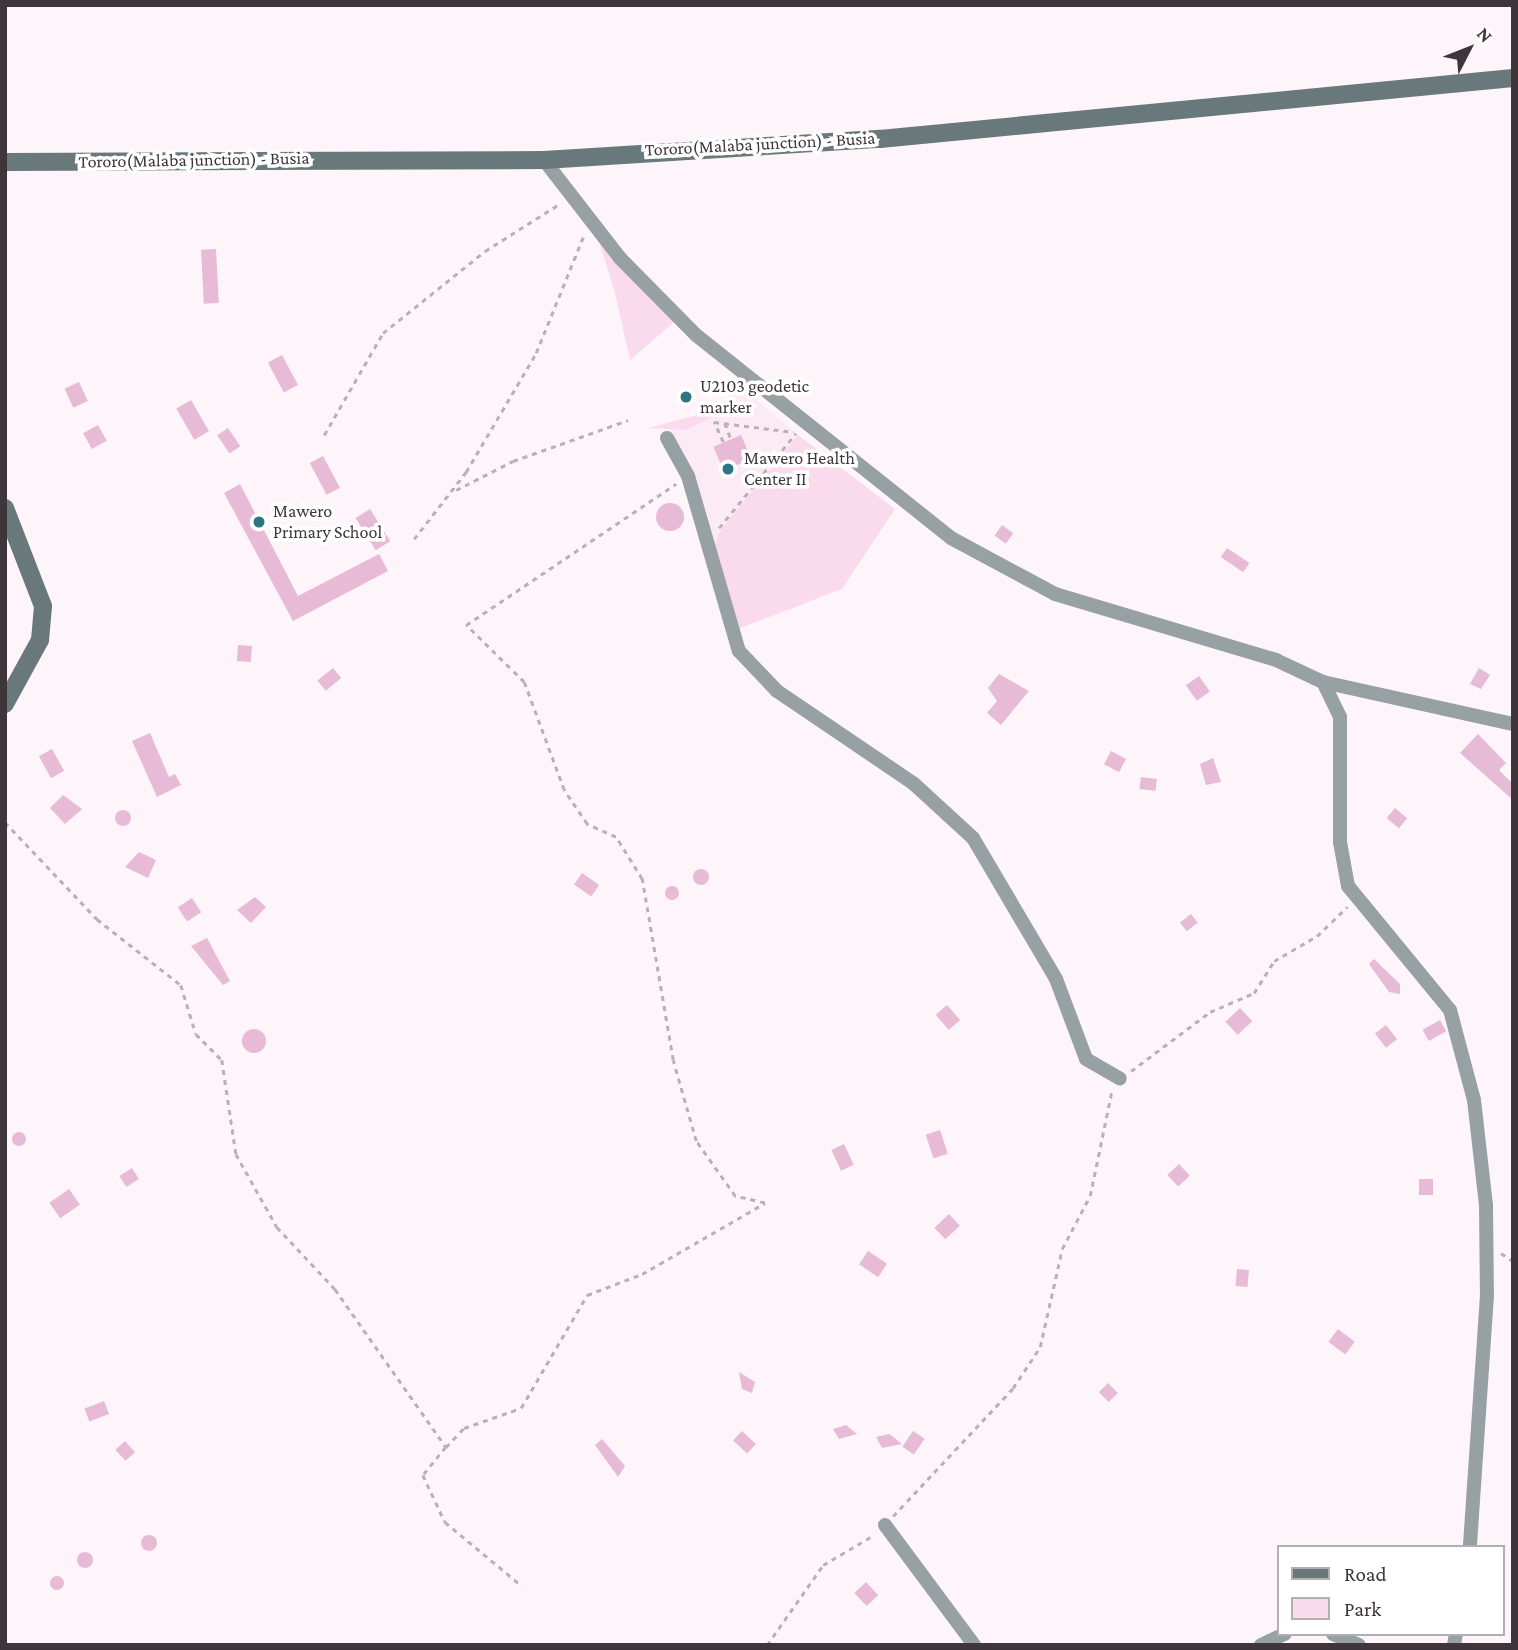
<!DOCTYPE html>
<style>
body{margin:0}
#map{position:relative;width:1518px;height:1650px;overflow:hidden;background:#fdf5fa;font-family:"Crimson Pro",serif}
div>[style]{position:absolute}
.built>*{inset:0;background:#fceaf4}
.green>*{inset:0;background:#fadaed}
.building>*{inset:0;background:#e7bad5;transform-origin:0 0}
.round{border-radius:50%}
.path>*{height:2.5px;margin-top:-1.25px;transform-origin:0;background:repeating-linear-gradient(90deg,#b9b1b6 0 5px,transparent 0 10px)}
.street>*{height:14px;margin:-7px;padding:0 7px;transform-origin:7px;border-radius:7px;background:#97a1a4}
.secondary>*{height:18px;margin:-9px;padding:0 9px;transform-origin:9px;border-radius:9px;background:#69787b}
.dots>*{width:19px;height:19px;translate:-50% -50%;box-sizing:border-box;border:4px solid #fff;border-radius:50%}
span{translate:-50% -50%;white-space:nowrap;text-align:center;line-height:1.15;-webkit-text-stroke:7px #fff;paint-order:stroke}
.street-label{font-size:18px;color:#3e363a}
.poi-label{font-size:18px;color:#3e363a}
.left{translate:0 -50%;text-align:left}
.frame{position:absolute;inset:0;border:7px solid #3e363a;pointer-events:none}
.legend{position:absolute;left:1277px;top:1545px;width:228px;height:91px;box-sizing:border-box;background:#fff;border:2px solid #b2afb0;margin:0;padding:9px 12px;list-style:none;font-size:21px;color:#3e363a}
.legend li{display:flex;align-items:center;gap:14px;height:35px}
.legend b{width:35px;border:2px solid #b2afb0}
.north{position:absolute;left:1434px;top:14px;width:70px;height:70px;-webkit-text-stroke:5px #fff;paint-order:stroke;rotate:48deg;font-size:19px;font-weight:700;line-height:28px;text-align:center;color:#3e363a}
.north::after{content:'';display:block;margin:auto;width:24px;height:32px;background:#3e363a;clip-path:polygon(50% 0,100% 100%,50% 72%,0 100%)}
</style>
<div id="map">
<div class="built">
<div style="clip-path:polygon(738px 384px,798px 435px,720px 531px,710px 555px,667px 432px,716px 415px)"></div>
</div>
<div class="green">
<div style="clip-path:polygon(598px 238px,674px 322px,630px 360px,615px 293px)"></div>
<div style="clip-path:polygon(738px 388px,725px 407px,716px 415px,686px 430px,649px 428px,715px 410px)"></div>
<div style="clip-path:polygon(798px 435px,895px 509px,842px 589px,735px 630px,710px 555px,720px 531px)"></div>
</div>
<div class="building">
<div style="left:216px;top:249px;width:54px;height:15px;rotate:87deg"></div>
<div style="left:282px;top:355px;width:34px;height:16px;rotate:62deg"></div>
<div style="left:79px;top:382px;width:21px;height:16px;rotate:65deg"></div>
<div style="left:191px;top:400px;width:36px;height:17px;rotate:60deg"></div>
<div style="left:98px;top:425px;width:18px;height:17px;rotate:61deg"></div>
<div style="left:228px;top:428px;width:22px;height:13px;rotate:56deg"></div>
<div style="left:741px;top:435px;width:26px;height:30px;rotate:67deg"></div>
<div style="left:323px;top:456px;width:36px;height:15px;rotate:62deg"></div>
<div style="clip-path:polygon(240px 484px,298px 596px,379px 554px,388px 571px,293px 621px,224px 493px)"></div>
<div class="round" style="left:656px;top:503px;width:28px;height:28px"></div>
<div style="left:370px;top:509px;width:38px;height:17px;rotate:58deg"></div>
<div style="left:1002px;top:525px;width:14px;height:13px;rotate:36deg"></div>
<div style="left:1227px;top:548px;width:27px;height:11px;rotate:34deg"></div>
<div style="left:238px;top:645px;width:14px;height:16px;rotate:4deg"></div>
<div style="left:333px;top:668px;width:13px;height:20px;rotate:51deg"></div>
<div style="clip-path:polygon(1479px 668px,1490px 675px,1481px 689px,1470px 684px)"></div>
<div style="clip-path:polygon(999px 674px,1029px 691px,1001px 725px,987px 713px,997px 701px,988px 688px)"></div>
<div style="left:1199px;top:676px;width:19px;height:16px;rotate:55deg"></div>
<div style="clip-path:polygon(150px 733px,169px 777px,175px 774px,181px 785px,157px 797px,132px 741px)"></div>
<div style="clip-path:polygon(1478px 734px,1506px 763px,1499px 770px,1513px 784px,1513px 800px,1460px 753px)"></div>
<div style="left:52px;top:749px;width:25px;height:15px;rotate:61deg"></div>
<div style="left:1111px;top:751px;width:17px;height:15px;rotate:28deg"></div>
<div style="clip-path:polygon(1213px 758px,1221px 782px,1206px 785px,1200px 764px)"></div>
<div style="left:1141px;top:777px;width:16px;height:12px;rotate:7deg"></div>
<div style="clip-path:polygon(63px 795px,82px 809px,65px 824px,50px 808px)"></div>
<div style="left:1395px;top:808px;width:16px;height:13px;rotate:40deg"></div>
<div class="round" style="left:115px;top:810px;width:16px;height:16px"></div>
<div style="clip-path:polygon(139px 852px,156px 860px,148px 878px,125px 867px)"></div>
<div class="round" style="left:693px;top:869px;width:16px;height:16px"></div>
<div style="left:582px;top:873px;width:21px;height:14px;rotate:35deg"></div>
<div class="round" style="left:665px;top:886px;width:14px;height:14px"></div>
<div style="clip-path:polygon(255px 897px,266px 907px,251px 923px,237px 910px)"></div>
<div style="left:192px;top:898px;width:17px;height:17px;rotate:57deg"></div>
<div style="left:1191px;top:914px;width:11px;height:14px;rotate:52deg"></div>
<div style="clip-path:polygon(207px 938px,230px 981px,223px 985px,191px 946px)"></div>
<div style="clip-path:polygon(1374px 959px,1400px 984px,1400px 994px,1389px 992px,1369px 964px)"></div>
<div style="left:947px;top:1005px;width:20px;height:15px;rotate:49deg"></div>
<div style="left:1240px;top:1008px;width:18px;height:20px;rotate:47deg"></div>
<div style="left:1440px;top:1020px;width:13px;height:20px;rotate:61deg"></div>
<div style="left:1386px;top:1025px;width:18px;height:14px;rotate:52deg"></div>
<div class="round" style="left:242px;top:1029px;width:24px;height:24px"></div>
<div style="left:940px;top:1130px;width:25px;height:15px;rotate:72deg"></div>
<div class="round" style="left:12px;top:1132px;width:14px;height:14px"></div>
<div style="left:844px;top:1144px;width:23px;height:14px;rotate:65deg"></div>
<div style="left:1179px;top:1164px;width:16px;height:16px;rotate:47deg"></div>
<div style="left:132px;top:1168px;width:13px;height:15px;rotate:58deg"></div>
<div style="left:1419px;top:1179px;width:14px;height:16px"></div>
<div style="left:69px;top:1189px;width:19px;height:24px;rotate:55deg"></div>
<div style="left:949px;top:1214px;width:16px;height:20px;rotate:47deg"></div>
<div style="left:868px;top:1251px;width:23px;height:16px;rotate:34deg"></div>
<div style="left:1237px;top:1269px;width:12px;height:17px;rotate:5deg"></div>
<div style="left:1338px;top:1329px;width:21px;height:16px;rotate:37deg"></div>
<div style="clip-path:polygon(739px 1372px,755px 1382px,752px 1393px,742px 1389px)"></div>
<div style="left:1108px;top:1383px;width:14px;height:13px;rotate:45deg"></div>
<div style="left:104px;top:1401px;width:14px;height:21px;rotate:69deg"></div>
<div style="clip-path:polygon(846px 1425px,857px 1434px,839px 1439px,833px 1429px)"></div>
<div style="left:742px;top:1431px;width:19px;height:13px;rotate:43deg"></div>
<div style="left:913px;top:1431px;width:14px;height:19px;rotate:34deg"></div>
<div style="clip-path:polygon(889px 1434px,891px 1435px,902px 1444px,882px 1448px,876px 1437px)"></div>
<div style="clip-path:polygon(602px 1439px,625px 1466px,618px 1477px,595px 1445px)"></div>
<div style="left:125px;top:1441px;width:15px;height:13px;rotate:48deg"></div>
<div class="round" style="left:141px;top:1535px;width:16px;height:16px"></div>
<div class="round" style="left:77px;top:1552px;width:16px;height:16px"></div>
<div class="round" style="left:50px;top:1576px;width:14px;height:14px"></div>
<div style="left:866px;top:1582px;width:18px;height:16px;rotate:47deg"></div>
</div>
<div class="path">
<div style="left:725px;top:423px;width:17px;rotate:69deg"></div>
<div style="left:324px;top:435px;width:118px;rotate:-60deg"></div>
<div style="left:383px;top:333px;width:131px;rotate:-38.8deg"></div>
<div style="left:485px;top:251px;width:90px;rotate:-32.3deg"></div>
<div style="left:723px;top:442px;width:22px;rotate:-114deg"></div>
<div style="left:714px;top:422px;width:80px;rotate:7.2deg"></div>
<div style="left:456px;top:490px;width:64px;rotate:-27deg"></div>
<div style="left:513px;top:461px;width:122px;rotate:-19.6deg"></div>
<div style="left:719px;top:528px;width:122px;rotate:-51deg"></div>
<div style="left:414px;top:539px;width:85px;rotate:-52.2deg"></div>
<div style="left:466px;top:472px;width:138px;rotate:-59.5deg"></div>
<div style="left:536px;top:353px;width:127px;rotate:-67.9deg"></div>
<div style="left:5px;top:822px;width:134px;rotate:46.5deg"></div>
<div style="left:97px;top:919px;width:107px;rotate:38.2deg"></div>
<div style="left:181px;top:985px;width:51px;rotate:73deg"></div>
<div style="left:196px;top:1034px;width:37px;rotate:45deg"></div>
<div style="left:222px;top:1060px;width:95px;rotate:81.5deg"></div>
<div style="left:236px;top:1154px;width:84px;rotate:60.7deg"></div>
<div style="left:277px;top:1227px;width:85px;rotate:46.9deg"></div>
<div style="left:335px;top:1289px;width:193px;rotate:54.9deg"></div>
<div style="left:446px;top:1447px;width:36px;rotate:129deg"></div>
<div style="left:423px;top:1475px;width:52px;rotate:64.9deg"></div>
<div style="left:445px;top:1522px;width:100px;rotate:39.7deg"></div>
<div style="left:1131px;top:1071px;width:99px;rotate:-36.8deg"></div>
<div style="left:1210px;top:1012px;width:48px;rotate:-23.4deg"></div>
<div style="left:1254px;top:993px;width:38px;rotate:-58deg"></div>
<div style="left:1274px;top:961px;width:50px;rotate:-30.2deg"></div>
<div style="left:1317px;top:936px;width:42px;rotate:-44deg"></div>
<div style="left:1501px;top:1253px;width:14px;rotate:34deg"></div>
<div style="left:446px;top:1447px;width:26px;rotate:-47deg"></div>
<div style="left:464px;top:1428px;width:60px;rotate:-19.3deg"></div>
<div style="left:521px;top:1408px;width:131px;rotate:-59.7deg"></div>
<div style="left:587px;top:1295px;width:59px;rotate:-20.9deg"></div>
<div style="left:642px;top:1274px;width:142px;rotate:-30deg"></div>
<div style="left:765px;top:1203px;width:31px;rotate:-167deg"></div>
<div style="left:735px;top:1196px;width:67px;rotate:-125.3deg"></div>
<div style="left:696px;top:1141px;width:84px;rotate:-105.9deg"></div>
<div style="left:673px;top:1060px;width:184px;rotate:-99.7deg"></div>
<div style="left:642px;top:879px;width:49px;rotate:-121.8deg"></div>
<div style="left:616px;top:837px;width:32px;rotate:-156deg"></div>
<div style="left:587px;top:824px;width:41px;rotate:-124.1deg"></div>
<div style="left:564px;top:790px;width:115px;rotate:-110.3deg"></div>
<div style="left:524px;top:682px;width:81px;rotate:-135.5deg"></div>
<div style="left:466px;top:625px;width:253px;rotate:-33.9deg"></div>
<div style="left:893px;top:1516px;width:175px;rotate:-46.8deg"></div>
<div style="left:1013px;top:1388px;width:49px;rotate:-56.6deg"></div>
<div style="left:1040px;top:1347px;width:100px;rotate:-77.3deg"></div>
<div style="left:1062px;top:1249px;width:60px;rotate:-62.2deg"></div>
<div style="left:1090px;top:1196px;width:108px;rotate:-78.3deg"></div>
<div style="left:767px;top:1645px;width:98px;rotate:-55deg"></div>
<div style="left:823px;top:1565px;width:59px;rotate:-30.5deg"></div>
</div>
<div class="street">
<div style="left:544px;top:160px;width:124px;rotate:52.2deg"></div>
<div style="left:620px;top:258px;width:108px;rotate:45.4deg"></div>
<div style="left:696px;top:335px;width:326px;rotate:38.5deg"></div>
<div style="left:951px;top:538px;width:118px;rotate:28.3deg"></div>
<div style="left:1055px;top:594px;width:231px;rotate:16.6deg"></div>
<div style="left:1276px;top:660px;width:52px;rotate:25.1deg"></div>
<div style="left:1323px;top:682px;width:39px;rotate:64deg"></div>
<div style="left:1340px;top:717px;width:125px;rotate:90deg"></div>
<div style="left:1340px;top:842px;width:45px;rotate:79.7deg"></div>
<div style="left:1348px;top:886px;width:161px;rotate:50.6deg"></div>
<div style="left:1450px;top:1010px;width:93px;rotate:75.1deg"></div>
<div style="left:1474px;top:1100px;width:106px;rotate:83.5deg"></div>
<div style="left:1486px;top:1205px;width:90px;rotate:89.4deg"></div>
<div style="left:1487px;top:1295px;width:253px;rotate:93.9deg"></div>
<div style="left:667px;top:438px;width:43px;rotate:61.1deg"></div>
<div style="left:688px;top:476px;width:182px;rotate:73.8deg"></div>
<div style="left:739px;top:651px;width:55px;rotate:46.5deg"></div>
<div style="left:777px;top:691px;width:164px;rotate:34.1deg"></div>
<div style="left:913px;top:783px;width:81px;rotate:42.5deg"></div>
<div style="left:973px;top:838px;width:164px;rotate:59.5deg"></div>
<div style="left:1056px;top:979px;width:85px;rotate:69.4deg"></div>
<div style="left:1086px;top:1059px;width:39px;rotate:30deg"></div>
<div style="left:1323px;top:682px;width:195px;rotate:12.5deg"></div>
<div style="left:885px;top:1525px;width:149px;rotate:53.4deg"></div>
<div style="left:1333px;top:1634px;width:28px;rotate:23deg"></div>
<div style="left:1261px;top:1645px;width:26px;rotate:-25deg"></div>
<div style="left:1454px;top:1645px;width:11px;rotate:-80deg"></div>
</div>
<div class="secondary">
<div style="left:5px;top:162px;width:539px;rotate:-0.21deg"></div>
<div style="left:544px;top:160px;width:337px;rotate:-3.6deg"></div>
<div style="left:880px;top:139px;width:636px;rotate:-5.5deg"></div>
<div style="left:5px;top:508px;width:105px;rotate:68.8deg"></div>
<div style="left:43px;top:606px;width:34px;rotate:95deg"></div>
<div style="left:40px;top:640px;width:73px;rotate:118.7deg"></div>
</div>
<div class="dots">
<div style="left:686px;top:397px;background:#2e7482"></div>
<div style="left:728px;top:469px;background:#2e7482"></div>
<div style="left:259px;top:522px;background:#2e7482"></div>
</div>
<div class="street-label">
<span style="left:760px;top:144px;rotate:-3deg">Tororo(Malaba junction) - Busia</span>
<span style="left:194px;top:160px;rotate:-1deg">Tororo(Malaba junction) - Busia</span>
</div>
<div class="poi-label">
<span class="left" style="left:700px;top:397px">U2103 geodetic<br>marker</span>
<span class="left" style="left:744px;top:469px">Mawero Health<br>Center II</span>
<span class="left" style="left:273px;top:522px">Mawero<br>Primary School</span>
</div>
<div class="frame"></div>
<ul class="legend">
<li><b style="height:9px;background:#69787b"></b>Road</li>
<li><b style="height:19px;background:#fadaed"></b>Park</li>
</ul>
<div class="north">N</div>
</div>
